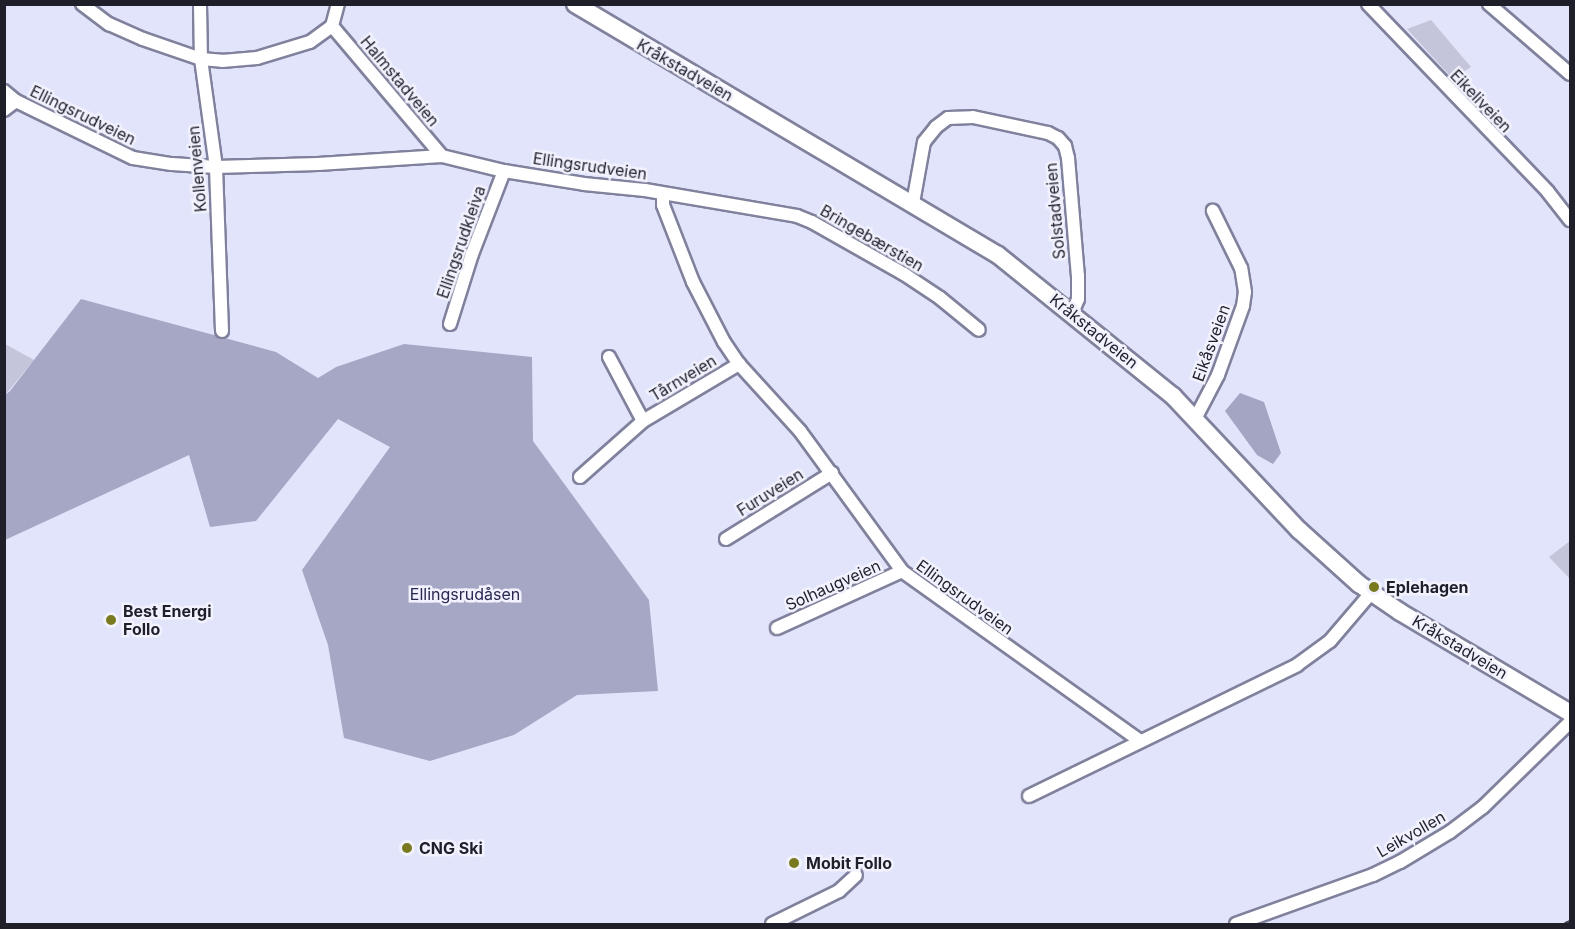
<!DOCTYPE html>
<meta charset="utf-8">
<style>
body{margin:0}
#map{position:relative;width:1575px;height:929px;overflow:hidden;background:#e2e4fb;font-family:Inter,sans-serif}
div>[style]{position:absolute}
.green>*{inset:0;background:#c4c5da}
.forest>*{inset:0;background:#a6a7c5}
.water>*{inset:0;background:#a4a5c3}
.roads{filter:drop-shadow(2px 0 #80819c) drop-shadow(-2px 0 #80819c) drop-shadow(0 2px #80819c) drop-shadow(0 -2px #80819c)}
.street>*{height:12px;margin:-6px;padding:0 6px;transform-origin:6px;border-radius:6px;background:#fff}
.secondary>*{height:16px;margin:-8px;padding:0 8px;transform-origin:8px;border-radius:8px;background:#fff}
.rail>*{height:4px;margin-top:-2px;transform-origin:0;background:repeating-linear-gradient(90deg,#424250 0 10px,transparent 0 20px)}
.dots>*{width:16px;height:16px;translate:-50% -50%;box-sizing:border-box;border:3px solid #f1f2fe;border-radius:50%}
span{translate:-50% -50%;white-space:nowrap;text-align:center;line-height:1.15;-webkit-text-stroke:5px #f1f2fe;paint-order:stroke}
.street-label{font-size:16px;color:#1f1f2a}
.poi-label{font-size:16px;color:#1f1f2a;font-weight:700}
.left{translate:0 -50%;text-align:left}
.park-label{font-size:16px;color:#292750}
.frame{position:absolute;inset:0;border:6px solid #1f1f2a;pointer-events:none}
</style>
<div id="map">
<div class="green">
<div style="clip-path:polygon(1431px 20px,1471px 67px,1453px 79px,1407px 29px)"></div>
<div style="clip-path:polygon(5px 344px,34px 360px,5px 395px)"></div>
<div style="clip-path:polygon(1570px 541px,1570px 579px,1549px 557px)"></div>
</div>
<div class="forest">
<div style="clip-path:polygon(81px 299px,276px 352px,318px 378px,336px 367px,404px 344px,532px 357px,533px 441px,649px 600px,658px 691px,577px 695px,514px 735px,430px 761px,344px 738px,328px 645px,302px 570px,390px 447px,338px 419px,256px 521px,210px 527px,189px 455px,5px 540px,5px 395px,10px 391px)"></div>
</div>
<div class="water">
<div style="clip-path:polygon(1240px 393px,1264px 402px,1281px 453px,1273px 464px,1257px 455px,1225px 411px)"></div>
</div>
<div class="roads">
<div class="street">
<div style="left:82px;top:4px;width:34px;rotate:37deg"></div>
<div style="left:109px;top:24px;width:37px;rotate:24deg"></div>
<div style="left:143px;top:39px;width:61px;rotate:19deg"></div>
<div style="left:201px;top:59px;width:21px;rotate:5deg"></div>
<div style="left:222px;top:61px;width:35px;rotate:-5deg"></div>
<div style="left:257px;top:58px;width:55px;rotate:-16.8deg"></div>
<div style="left:310px;top:42px;width:27px;rotate:-36deg"></div>
<div style="left:332px;top:26px;width:23px;rotate:-75deg"></div>
<div style="left:200px;top:4px;width:55px;rotate:89deg"></div>
<div style="left:201px;top:59px;width:109px;rotate:82.1deg"></div>
<div style="left:216px;top:167px;width:164px;rotate:87.9deg"></div>
<div style="left:1368px;top:4px;width:260px;rotate:46.2deg"></div>
<div style="left:1548px;top:192px;width:36px;rotate:52deg"></div>
<div style="left:1489px;top:4px;width:107px;rotate:40.8deg"></div>
<div style="left:332px;top:26px;width:170px;rotate:49.8deg"></div>
<div style="left:4px;top:91px;width:16px;rotate:40deg"></div>
<div style="left:16px;top:101px;width:130px;rotate:26deg"></div>
<div style="left:133px;top:158px;width:39px;rotate:9deg"></div>
<div style="left:172px;top:164px;width:44px;rotate:3.9deg"></div>
<div style="left:216px;top:167px;width:102px;rotate:-1.7deg"></div>
<div style="left:318px;top:164px;width:124px;rotate:-3.7deg"></div>
<div style="left:442px;top:156px;width:64px;rotate:13.6deg"></div>
<div style="left:504px;top:171px;width:81px;rotate:9.2deg"></div>
<div style="left:584px;top:184px;width:61px;rotate:5.6deg"></div>
<div style="left:645px;top:190px;width:154px;rotate:9.7deg"></div>
<div style="left:797px;top:216px;width:16px;rotate:22deg"></div>
<div style="left:812px;top:222px;width:106px;rotate:29.5deg"></div>
<div style="left:904px;top:274px;width:43px;rotate:33.7deg"></div>
<div style="left:940px;top:298px;width:50px;rotate:39.4deg"></div>
<div style="left:4px;top:110px;width:15px;rotate:-37deg"></div>
<div style="left:663px;top:194px;width:11px;rotate:90deg"></div>
<div style="left:663px;top:205px;width:83px;rotate:68.7deg"></div>
<div style="left:693px;top:282px;width:68px;rotate:62.7deg"></div>
<div style="left:724px;top:342px;width:27px;rotate:56deg"></div>
<div style="left:739px;top:364px;width:91px;rotate:47.7deg"></div>
<div style="left:800px;top:431px;width:173px;rotate:53.9deg"></div>
<div style="left:902px;top:571px;width:292px;rotate:35.5deg"></div>
<div style="left:913px;top:203px;width:62px;rotate:-79.8deg"></div>
<div style="left:924px;top:142px;width:19px;rotate:-51deg"></div>
<div style="left:936px;top:127px;width:15px;rotate:-37deg"></div>
<div style="left:948px;top:118px;width:25px;rotate:-2deg"></div>
<div style="left:973px;top:117px;width:77px;rotate:12deg"></div>
<div style="left:1048px;top:133px;width:11px;rotate:27deg"></div>
<div style="left:1058px;top:138px;width:11px;rotate:49deg"></div>
<div style="left:1065px;top:146px;width:12px;rotate:76deg"></div>
<div style="left:1068px;top:158px;width:118px;rotate:85.2deg"></div>
<div style="left:1078px;top:276px;width:23px;rotate:90deg"></div>
<div style="left:1078px;top:299px;width:15px;rotate:113deg"></div>
<div style="left:450px;top:324px;width:73px;rotate:-72.6deg"></div>
<div style="left:472px;top:254px;width:89px;rotate:-68.9deg"></div>
<div style="left:609px;top:357px;width:72px;rotate:62deg"></div>
<div style="left:1195px;top:419px;width:50px;rotate:-62.4deg"></div>
<div style="left:1218px;top:375px;width:73px;rotate:-70.1deg"></div>
<div style="left:1243px;top:306px;width:14px;rotate:-82deg"></div>
<div style="left:1245px;top:292px;width:24px;rotate:-99deg"></div>
<div style="left:1241px;top:268px;width:64px;rotate:-116.2deg"></div>
<div style="left:580px;top:477px;width:84px;rotate:-41.6deg"></div>
<div style="left:643px;top:421px;width:112px;rotate:-30.7deg"></div>
<div style="left:726px;top:539px;width:125px;rotate:-31.9deg"></div>
<div style="left:777px;top:628px;width:137px;rotate:-24.5deg"></div>
<div style="left:1029px;top:796px;width:298px;rotate:-26deg"></div>
<div style="left:1297px;top:665px;width:41px;rotate:-36deg"></div>
<div style="left:1330px;top:641px;width:63px;rotate:-49.5deg"></div>
<div style="left:772px;top:924px;width:75px;rotate:-26.2deg"></div>
<div style="left:839px;top:891px;width:23px;rotate:-43deg"></div>
<div style="left:1236px;top:924px;width:145px;rotate:-19.7deg"></div>
<div style="left:1373px;top:875px;width:30px;rotate:-26deg"></div>
<div style="left:1400px;top:862px;width:58px;rotate:-31deg"></div>
<div style="left:1450px;top:832px;width:41px;rotate:-37.1deg"></div>
<div style="left:1483px;top:807px;width:122px;rotate:-44.3deg"></div>
</div>
<div class="secondary">
<div style="left:575px;top:4px;width:492px;rotate:30.7deg"></div>
<div style="left:998px;top:255px;width:225px;rotate:38.9deg"></div>
<div style="left:1173px;top:396px;width:184px;rotate:46.8deg"></div>
<div style="left:1299px;top:530px;width:81px;rotate:42deg"></div>
<div style="left:1359px;top:584px;width:50px;rotate:34.3deg"></div>
<div style="left:1400px;top:612px;width:198px;rotate:30.7deg"></div>
</div>
</div>
<div class="rail">
<div style="left:1565px;top:924px;width:5px;rotate:-22deg"></div>
</div>
<div class="dots">
<div style="left:1374px;top:587px;background:#797920"></div>
<div style="left:111px;top:620px;background:#797920"></div>
<div style="left:407px;top:848px;background:#797920"></div>
<div style="left:794px;top:863px;background:#797920"></div>
</div>
<div class="street-label">
<span style="left:685px;top:70px;rotate:30deg">Kråkstadveien</span>
<span style="left:400px;top:81px;rotate:50deg">Halmstadveien</span>
<span style="left:1481px;top:101px;rotate:46deg">Eikeliveien</span>
<span style="left:83px;top:115px;rotate:26deg">Ellingsrudveien</span>
<span style="left:590px;top:166px;rotate:8deg">Ellingsrudveien</span>
<span style="left:197px;top:169px;rotate:-95deg">Kollenveien</span>
<span style="left:1055px;top:211px;rotate:-95deg">Solstadveien</span>
<span style="left:872px;top:238px;rotate:30deg">Bringebærstien</span>
<span style="left:461px;top:242px;rotate:-71deg">Ellingsrudkleiva</span>
<span style="left:1094px;top:331px;rotate:39deg">Kråkstadveien</span>
<span style="left:1211px;top:343px;rotate:-70deg">Eikåsveien</span>
<span style="left:683px;top:378px;rotate:-31deg">Tårnveien</span>
<span style="left:770px;top:492px;rotate:-32deg">Furuveien</span>
<span style="left:833px;top:585px;rotate:-24deg">Solhaugveien</span>
<span style="left:965px;top:597px;rotate:36deg">Ellingsrudveien</span>
<span style="left:1460px;top:647px;rotate:31deg">Kråkstadveien</span>
<span style="left:1411px;top:834px;rotate:-30deg">Leikvollen</span>
</div>
<div class="poi-label">
<span class="left" style="left:1386px;top:587px">Eplehagen</span>
<span class="left" style="left:123px;top:620px">Best Energi<br>Follo</span>
<span class="left" style="left:419px;top:848px">CNG Ski</span>
<span class="left" style="left:806px;top:863px">Mobit Follo</span>
</div>
<div class="park-label">
<span style="left:465px;top:594px">Ellingsrudåsen</span>
</div>
<div class="frame"></div>
</div>
